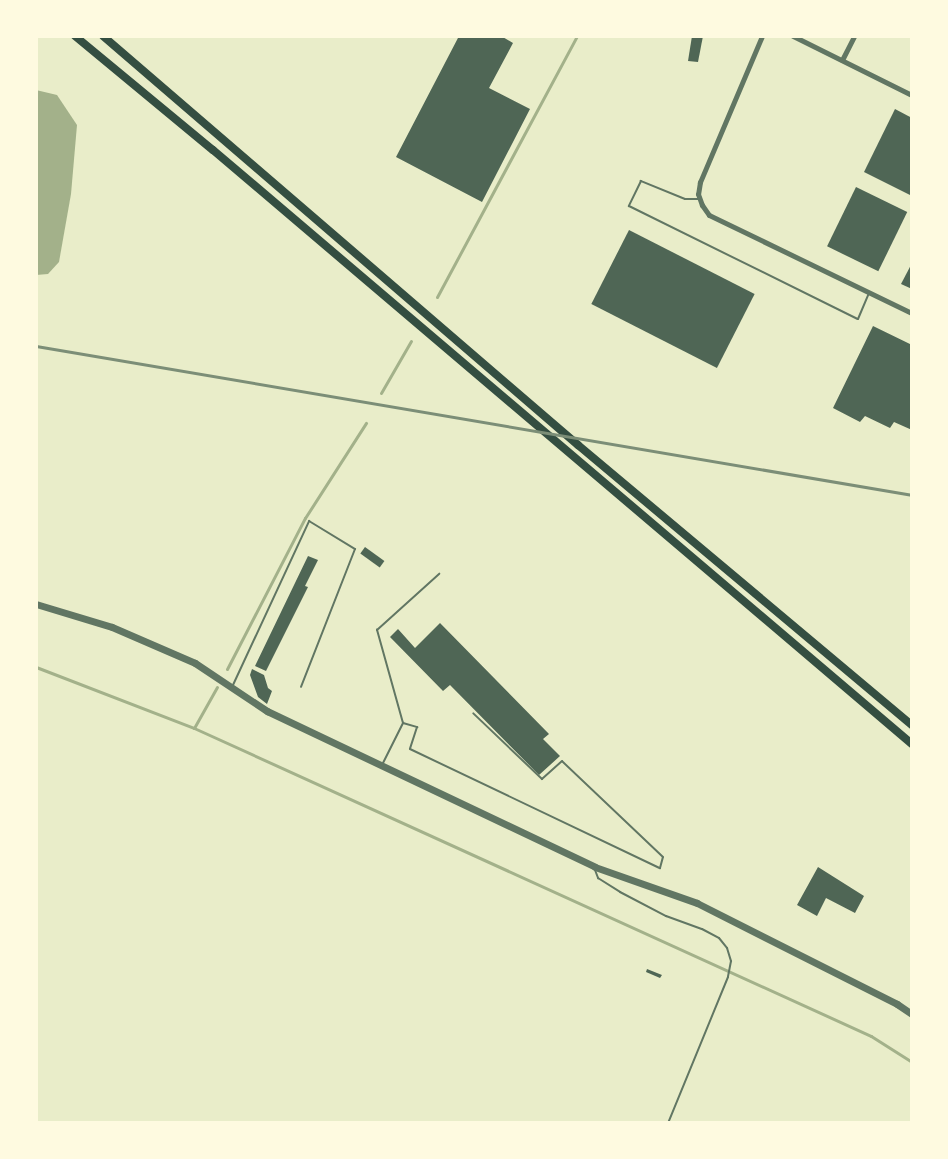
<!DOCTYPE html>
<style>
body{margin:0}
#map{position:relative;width:948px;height:1159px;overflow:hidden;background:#e9edc9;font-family:"Noto Sans",sans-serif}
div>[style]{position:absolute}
.water>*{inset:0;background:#a3b18a}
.stream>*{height:3px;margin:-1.5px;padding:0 1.5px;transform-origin:1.5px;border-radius:1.5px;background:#a3b18a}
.building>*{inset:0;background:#4f6655;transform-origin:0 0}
.service>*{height:2px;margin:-1px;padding:0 1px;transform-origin:1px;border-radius:1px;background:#617663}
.minor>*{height:5px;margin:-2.5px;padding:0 2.5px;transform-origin:2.5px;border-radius:2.5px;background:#617663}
.tertiary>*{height:7px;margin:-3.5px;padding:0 3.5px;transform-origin:3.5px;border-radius:3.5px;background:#617663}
.trunk>*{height:8px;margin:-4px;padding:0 4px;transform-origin:4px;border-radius:4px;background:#344e41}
.rail>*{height:3px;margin:-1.5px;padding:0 1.5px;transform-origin:1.5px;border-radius:1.5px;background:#7c8e77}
span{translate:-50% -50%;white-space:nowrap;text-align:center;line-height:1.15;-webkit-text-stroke:6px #fefae0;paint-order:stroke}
.frame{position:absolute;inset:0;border:38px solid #fefae0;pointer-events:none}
</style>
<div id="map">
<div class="water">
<div style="clip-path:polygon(36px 90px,57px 95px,77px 125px,71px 194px,59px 262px,48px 274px,36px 275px)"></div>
</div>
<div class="stream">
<div style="left:437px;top:297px;width:296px;rotate:-61.8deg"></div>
<div style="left:381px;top:393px;width:60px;rotate:-60deg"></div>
<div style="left:36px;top:667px;width:169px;rotate:21.1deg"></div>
<div style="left:194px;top:728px;width:744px;rotate:24.46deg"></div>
<div style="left:871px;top:1036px;width:49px;rotate:32.4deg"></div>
<div style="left:227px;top:669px;width:170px;rotate:-62.7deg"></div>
<div style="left:305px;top:518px;width:113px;rotate:-57.3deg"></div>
<div style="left:194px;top:728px;width:47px;rotate:-60.7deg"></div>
</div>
<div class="building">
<div style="clip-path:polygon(459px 36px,501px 36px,513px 43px,489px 88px,530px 109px,482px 202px,396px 157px)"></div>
<div style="clip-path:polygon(692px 36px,703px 36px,698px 62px,688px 61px)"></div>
<div style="clip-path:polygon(895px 109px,912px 118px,912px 196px,864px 172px)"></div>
<div style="left:856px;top:187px;width:57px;height:66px;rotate:26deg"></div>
<div style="left:629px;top:230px;width:141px;height:83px;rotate:27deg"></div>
<div style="clip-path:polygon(912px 263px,912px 289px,901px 284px)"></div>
<div style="clip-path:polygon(873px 326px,912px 345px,912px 430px,894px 422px,890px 428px,865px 416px,860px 422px,833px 408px)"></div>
<div style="left:365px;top:547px;width:24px;height:8px;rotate:36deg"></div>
<div style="clip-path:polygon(308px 556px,318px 560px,305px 586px,308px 587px,266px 671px,255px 666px)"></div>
<div style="clip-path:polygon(440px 623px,549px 734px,543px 739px,560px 756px,539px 775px,450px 685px,443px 691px,390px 637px,398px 629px,415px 648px)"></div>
<div style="clip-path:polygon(252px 669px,264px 675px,268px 688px,272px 691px,267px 704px,258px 697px,250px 675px)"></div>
<div style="clip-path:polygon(818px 867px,864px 896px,855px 913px,826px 898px,817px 916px,797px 905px)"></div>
<div style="clip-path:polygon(647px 969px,662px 975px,660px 978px,646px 972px)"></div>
</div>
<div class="service">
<div style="left:699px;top:199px;width:14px;rotate:180deg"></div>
<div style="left:685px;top:199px;width:48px;rotate:-157.8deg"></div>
<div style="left:641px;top:181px;width:28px;rotate:116deg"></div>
<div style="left:629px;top:206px;width:255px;rotate:26.3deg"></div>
<div style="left:858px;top:319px;width:28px;rotate:-67deg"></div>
<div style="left:233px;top:685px;width:181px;rotate:-65.1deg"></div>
<div style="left:309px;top:521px;width:54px;rotate:31.3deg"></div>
<div style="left:355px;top:549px;width:148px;rotate:111.4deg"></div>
<div style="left:403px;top:723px;width:15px;rotate:16deg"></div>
<div style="left:417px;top:727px;width:23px;rotate:108deg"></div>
<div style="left:410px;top:749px;width:277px;rotate:25.5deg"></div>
<div style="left:660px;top:868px;width:11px;rotate:-75deg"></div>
<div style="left:663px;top:857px;width:139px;rotate:-136.5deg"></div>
<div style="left:562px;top:761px;width:27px;rotate:138deg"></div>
<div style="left:542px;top:779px;width:95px;rotate:-136.3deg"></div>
<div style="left:383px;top:763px;width:45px;rotate:-63.4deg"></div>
<div style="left:403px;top:723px;width:97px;rotate:-105.6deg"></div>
<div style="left:377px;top:630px;width:84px;rotate:-42.1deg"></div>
<div style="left:595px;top:870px;width:9px;rotate:69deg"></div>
<div style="left:598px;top:878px;width:26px;rotate:32deg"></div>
<div style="left:620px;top:892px;width:52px;rotate:27.6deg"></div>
<div style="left:666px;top:916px;width:38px;rotate:20deg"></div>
<div style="left:702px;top:929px;width:19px;rotate:28deg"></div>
<div style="left:719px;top:938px;width:13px;rotate:51deg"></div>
<div style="left:727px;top:948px;width:14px;rotate:73deg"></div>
<div style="left:731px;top:961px;width:16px;rotate:101deg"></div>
<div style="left:728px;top:977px;width:158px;rotate:112.3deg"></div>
</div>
<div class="minor">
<div style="left:762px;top:36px;width:159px;rotate:113deg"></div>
<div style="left:700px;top:182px;width:12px;rotate:99deg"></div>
<div style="left:698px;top:194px;width:12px;rotate:70deg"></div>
<div style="left:702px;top:205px;width:12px;rotate:55deg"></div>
<div style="left:709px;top:215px;width:225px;rotate:25.8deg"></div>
<div style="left:793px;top:36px;width:133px;rotate:26.4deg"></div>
<div style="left:842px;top:60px;width:27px;rotate:-63deg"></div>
</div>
<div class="tertiary">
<div style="left:36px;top:604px;width:79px;rotate:16.8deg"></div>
<div style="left:112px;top:627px;width:90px;rotate:23.4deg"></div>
<div style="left:195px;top:663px;width:87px;rotate:33.7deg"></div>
<div style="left:267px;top:711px;width:363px;rotate:25.4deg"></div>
<div style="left:595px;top:867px;width:108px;rotate:19.4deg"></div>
<div style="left:697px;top:903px;width:224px;rotate:26.8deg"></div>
<div style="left:897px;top:1004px;width:18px;rotate:34deg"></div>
</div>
<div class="trunk">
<div style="left:75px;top:36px;width:179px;rotate:39.6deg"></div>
<div style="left:213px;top:150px;width:917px;rotate:40.36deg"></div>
<div style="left:103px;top:36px;width:627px;rotate:40.73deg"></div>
<div style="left:578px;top:445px;width:436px;rotate:40deg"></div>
</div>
<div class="rail">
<div style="left:36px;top:346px;width:889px;rotate:9.65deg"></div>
</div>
<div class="frame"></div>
</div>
